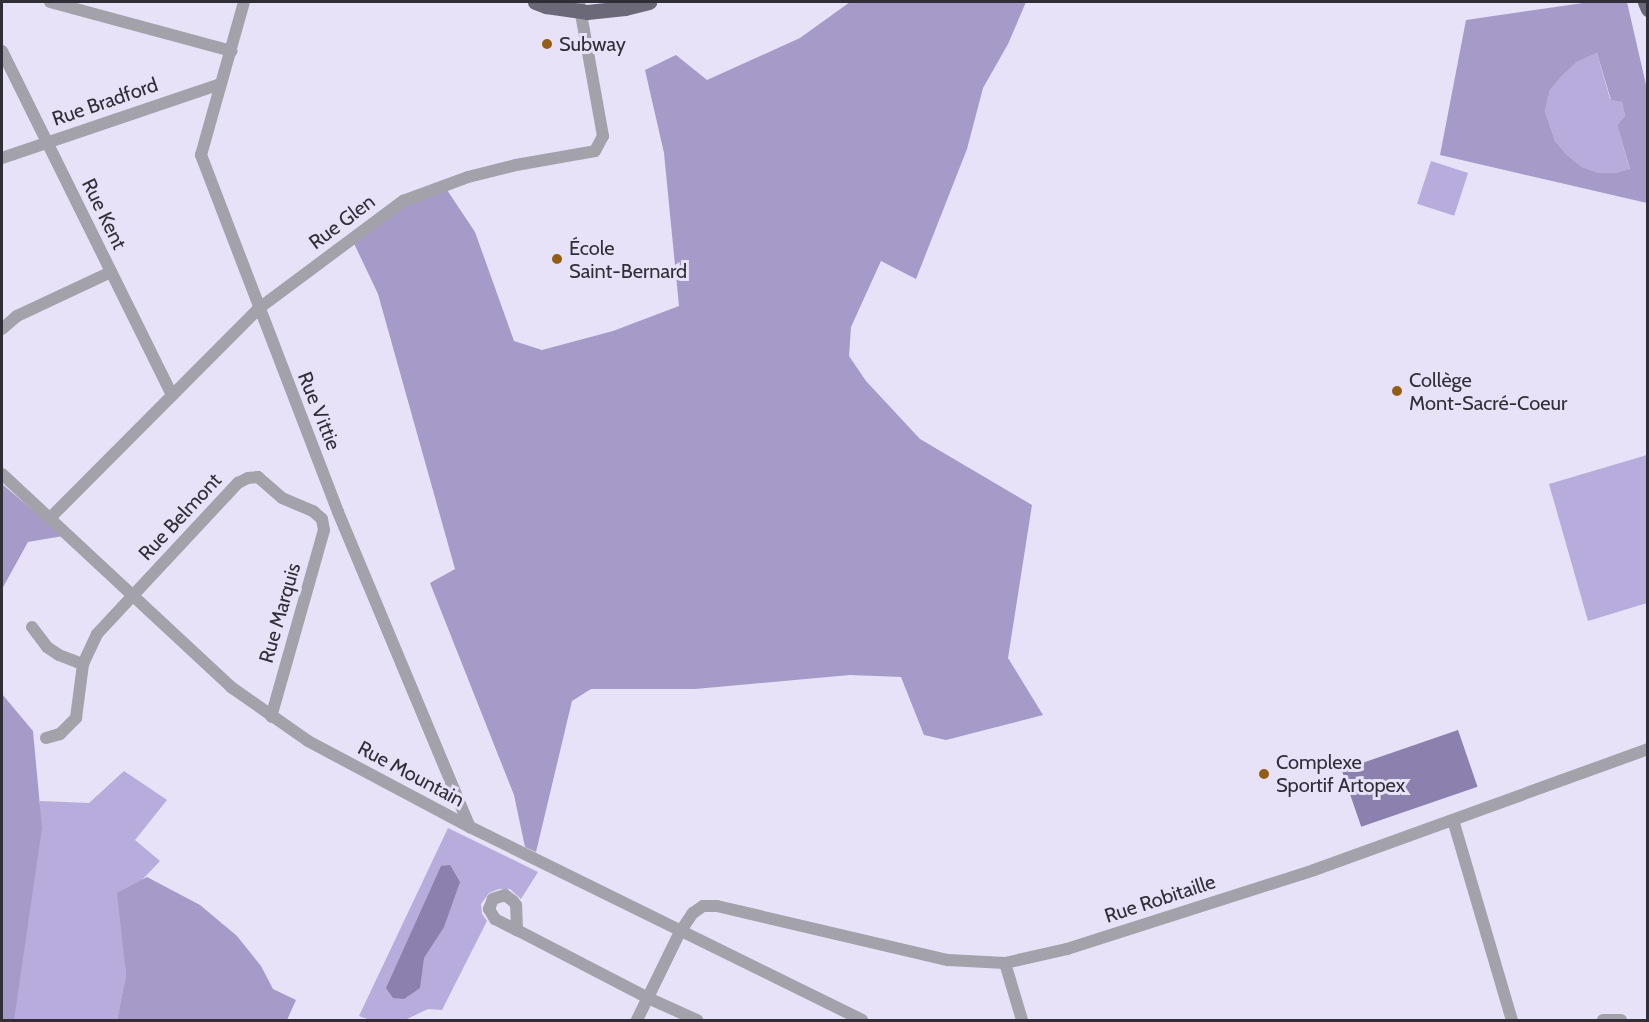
<!DOCTYPE html>
<meta charset="utf-8">
<style>
body{margin:0}
#map{position:relative;width:1649px;height:1022px;overflow:hidden;background:#e7e2f8;font-family:Cabin,sans-serif}
div>[style]{position:absolute}
.green>*{inset:0;background:#b7acdb;transform-origin:0 0}
.forest>*{inset:0;background:#a69ac9}
.water>*{inset:0;background:#8c80ae;transform-origin:0 0}
.minor>*{height:12px;margin:-6px;padding:0 6px;transform-origin:6px;border-radius:6px;background:#a3a1aa}
.major>*{height:15px;margin:-7.5px;padding:0 7.5px;transform-origin:7.5px;border-radius:7.5px;background:#6b6878}
.dots>*{width:16px;height:16px;translate:-50% -50%;box-sizing:border-box;border:3px solid #e7e2f8;border-radius:50%}
span{translate:-50% -50%;white-space:nowrap;text-align:center;line-height:1.15;-webkit-text-stroke:6px #e7e2f8;paint-order:stroke}
.poi-label{font-size:20px;color:#302e36}
.left{translate:0 -50%;text-align:left}
.street-label{font-size:20px;color:#302e36}
.frame{position:absolute;inset:0;border:3px solid #302e36;pointer-events:none}
</style>
<div id="map">
<div class="green">
<div style="clip-path:polygon(1597px 53px,1610px 99px,1622px 102px,1625px 116px,1617px 125px,1630px 170px,1616px 173px,1599px 173px,1582px 167px,1567px 155px,1555px 141px,1545px 111px,1550px 90px,1562px 76px,1577px 62px)"></div>
<div style="left:1431px;top:161px;width:39px;height:45px;rotate:18deg"></div>
<div style="clip-path:polygon(1647px 455px,1647px 603px,1588px 621px,1549px 484px)"></div>
<div style="clip-path:polygon(124px 771px,167px 800px,135px 840px,160px 861px,120px 903px,126px 975px,117px 1020px,9px 1020px,40px 801px,89px 803px)"></div>
<div style="clip-path:polygon(448px 828px,538px 872px,521px 899px,510px 889px,499px 889px,489px 893px,481px 904px,482px 914px,487px 921px,442px 1010px,428px 1009px,405px 1020px,370px 1020px,359px 1016px)"></div>
</div>
<div class="forest">
<div style="clip-path:polygon(850px 2px,1026px 2px,1008px 44px,983px 88px,967px 149px,916px 279px,881px 261px,851px 327px,849px 356px,866px 381px,920px 439px,1032px 505px,1008px 658px,1043px 715px,946px 740px,924px 735px,901px 677px,850px 675px,695px 689px,591px 689px,572px 701px,536px 852px,525px 847px,514px 795px,430px 583px,455px 569px,378px 294px,350px 235px,443px 184px,475px 232px,514px 341px,542px 350px,613px 331px,679px 306px,664px 153px,645px 70px,676px 55px,707px 80px,800px 38px)"></div>
<div style="clip-path:polygon(evenodd,1590px 2px,1627px 2px,1647px 89px,1647px 203px,1440px 155px,1466px 20px,1590px 2px,1597px 53px,1611px 100px,1622px 102px,1625px 116px,1617px 125px,1630px 169px,1616px 173px,1599px 173px,1582px 167px,1567px 155px,1555px 141px,1545px 111px,1550px 90px,1562px 76px,1577px 62px,1597px 53px)"></div>
<div style="clip-path:polygon(2px 484px,63px 536px,28px 542px,2px 589px)"></div>
<div style="clip-path:polygon(2px 694px,33px 731px,42px 828px,14px 1020px,2px 1020px)"></div>
<div style="clip-path:polygon(147px 877px,200px 905px,237px 936px,261px 966px,273px 989px,296px 1000px,287px 1020px,117px 1020px,126px 975px,117px 893px)"></div>
</div>
<div class="water">
<div style="left:1458px;top:730px;width:60px;height:123px;rotate:71deg"></div>
<div style="clip-path:polygon(450px 865px,460px 882px,444px 927px,424px 958px,420px 988px,404px 999px,393px 998px,386px 988px,441px 866px)"></div>
</div>
<div class="minor">
<div style="left:50px;top:2px;width:188px;rotate:15.1deg"></div>
<div style="left:244px;top:2px;width:159px;rotate:105.7deg"></div>
<div style="left:201px;top:155px;width:382px;rotate:69deg"></div>
<div style="left:338px;top:512px;width:342px;rotate:67.3deg"></div>
<div style="left:2px;top:51px;width:384px;rotate:63.7deg"></div>
<div style="left:2px;top:158px;width:231px;rotate:-18.7deg"></div>
<div style="left:2px;top:329px;width:20px;rotate:-41deg"></div>
<div style="left:17px;top:316px;width:104px;rotate:-25.1deg"></div>
<div style="left:2px;top:474px;width:313px;rotate:42.9deg"></div>
<div style="left:231px;top:687px;width:94px;rotate:35deg"></div>
<div style="left:308px;top:741px;width:183px;rotate:28deg"></div>
<div style="left:470px;top:827px;width:437px;rotate:26.2deg"></div>
<div style="left:50px;top:518px;width:295px;rotate:-45.1deg"></div>
<div style="left:258px;top:309px;width:181px;rotate:-36.7deg"></div>
<div style="left:403px;top:201px;width:69px;rotate:-20.3deg"></div>
<div style="left:468px;top:177px;width:49px;rotate:-14deg"></div>
<div style="left:516px;top:165px;width:80px;rotate:-10deg"></div>
<div style="left:595px;top:151px;width:17px;rotate:-62deg"></div>
<div style="left:603px;top:136px;width:136px;rotate:-100.2deg"></div>
<div style="left:32px;top:627px;width:25px;rotate:53deg"></div>
<div style="left:47px;top:647px;width:14px;rotate:34deg"></div>
<div style="left:59px;top:655px;width:26px;rotate:21deg"></div>
<div style="left:46px;top:738px;width:15px;rotate:-16deg"></div>
<div style="left:60px;top:734px;width:23px;rotate:-45deg"></div>
<div style="left:76px;top:718px;width:54px;rotate:-82.6deg"></div>
<div style="left:83px;top:664px;width:33px;rotate:-65deg"></div>
<div style="left:97px;top:634px;width:207px;rotate:-47deg"></div>
<div style="left:238px;top:483px;width:11px;rotate:-27deg"></div>
<div style="left:248px;top:478px;width:10px;rotate:-6deg"></div>
<div style="left:258px;top:477px;width:32px;rotate:41deg"></div>
<div style="left:282px;top:498px;width:34px;rotate:23deg"></div>
<div style="left:313px;top:511px;width:12px;rotate:42deg"></div>
<div style="left:322px;top:519px;width:11px;rotate:80deg"></div>
<div style="left:324px;top:530px;width:194px;rotate:105.8deg"></div>
<div style="left:1453px;top:820px;width:209px;rotate:73.6deg"></div>
<div style="left:517px;top:930px;width:25px;rotate:-92deg"></div>
<div style="left:516px;top:905px;width:5px;rotate:-127deg"></div>
<div style="left:513px;top:901px;width:10px;rotate:-143deg"></div>
<div style="left:505px;top:895px;width:13px;rotate:162deg"></div>
<div style="left:493px;top:899px;width:11px;rotate:112deg"></div>
<div style="left:489px;top:909px;width:12px;rotate:59deg"></div>
<div style="left:495px;top:919px;width:25px;rotate:27deg"></div>
<div style="left:517px;top:930px;width:148px;rotate:27.4deg"></div>
<div style="left:648px;top:998px;width:54px;rotate:24.2deg"></div>
<div style="left:1005px;top:963px;width:59px;rotate:73.4deg"></div>
<div style="left:637px;top:1020px;width:98px;rotate:-64deg"></div>
<div style="left:680px;top:932px;width:23px;rotate:-56deg"></div>
<div style="left:693px;top:913px;width:12px;rotate:-35deg"></div>
<div style="left:703px;top:906px;width:14px"></div>
<div style="left:717px;top:906px;width:237px;rotate:13.2deg"></div>
<div style="left:948px;top:960px;width:57px;rotate:3deg"></div>
<div style="left:1005px;top:963px;width:64px;rotate:-12.7deg"></div>
<div style="left:1067px;top:949px;width:259px;rotate:-17.7deg"></div>
<div style="left:1314px;top:870px;width:355px;rotate:-19.9deg"></div>
<div style="left:1603px;top:1020px;width:18px"></div>
</div>
<div class="major">
<div style="left:535px;top:2px;width:12px;rotate:20deg"></div>
<div style="left:546px;top:6px;width:41px;rotate:8.3deg"></div>
<div style="left:587px;top:12px;width:38px;rotate:-6deg"></div>
<div style="left:625px;top:8px;width:25px;rotate:-14deg"></div>
<div style="left:1645px;top:2px;width:8px;rotate:67deg"></div>
</div>
<div class="dots">
<div style="left:547px;top:44px;background:#945d16"></div>
<div style="left:557px;top:259px;background:#945d16"></div>
<div style="left:1397px;top:391px;background:#945d16"></div>
<div style="left:1264px;top:774px;background:#945d16"></div>
</div>
<div class="poi-label">
<span class="left" style="left:559px;top:44px">Subway</span>
<span class="left" style="left:569px;top:260px">École<br>Saint-Bernard</span>
<span class="left" style="left:1409px;top:392px">Collège<br>Mont-Sacré-Coeur</span>
<span class="left" style="left:1276px;top:774px">Complexe<br>Sportif Artopex</span>
</div>
<div class="street-label">
<span style="left:105px;top:102px;rotate:-19deg">Rue Bradford</span>
<span style="left:104px;top:214px;rotate:64deg">Rue Kent</span>
<span style="left:342px;top:222px;rotate:-37deg">Rue Glen</span>
<span style="left:319px;top:411px;rotate:68deg">Rue Vittie</span>
<span style="left:180px;top:517px;rotate:-47deg">Rue Belmont</span>
<span style="left:280px;top:613px;rotate:-74deg">Rue Marquis</span>
<span style="left:411px;top:774px;rotate:28deg">Rue Mountain</span>
<span style="left:1160px;top:899px;rotate:-18deg">Rue Robitaille</span>
</div>
<div class="frame"></div>
</div>
